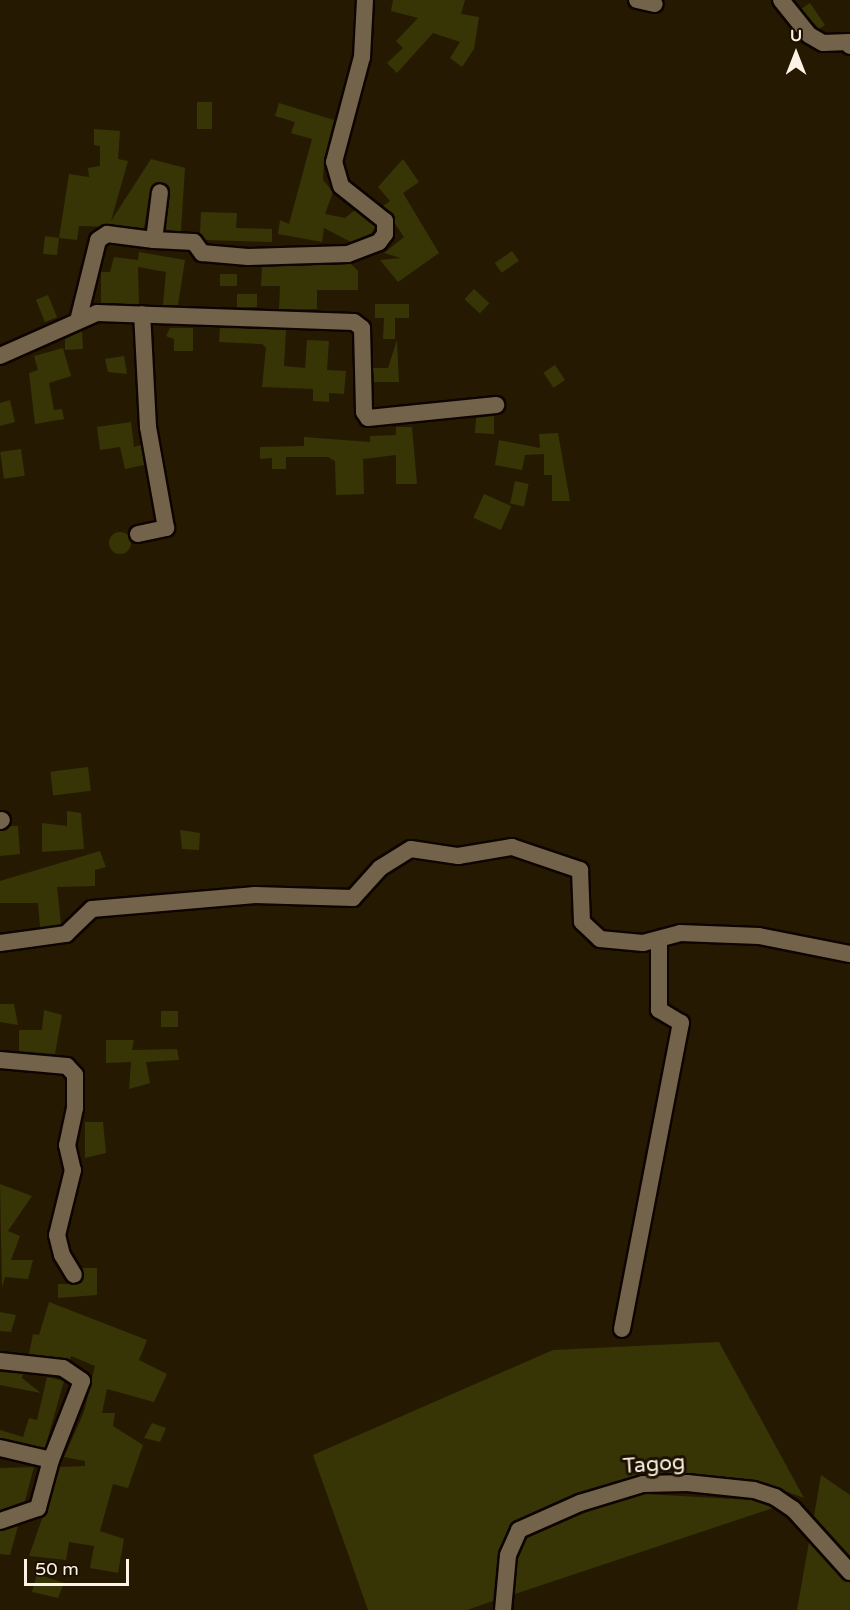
<!DOCTYPE html>
<style>
body{margin:0}
#map{position:relative;width:850px;height:1610px;overflow:hidden;background:#261902;font-family:"Varela Round",sans-serif}
div>[style]{position:absolute}
.building>*{inset:0;background:#373505;transform-origin:0 0}
.round{border-radius:50%}
.roads{filter:drop-shadow(2px 0 #0e0400) drop-shadow(-2px 0 #0e0400) drop-shadow(0 2px #0e0400) drop-shadow(0 -2px #0e0400)}
.minor>*{height:16px;margin:-8px;padding:0 8px;transform-origin:8px;border-radius:8px;background:#73634a}
span{translate:-50% -50%;white-space:nowrap;text-align:center;line-height:1.15;-webkit-text-stroke:6px #1c1000;paint-order:stroke}
.street-label{font-size:21px;color:#fcf3e5}
.north{position:absolute;left:766px;top:24px;width:60px;height:60px;-webkit-text-stroke:4px #1c1000;paint-order:stroke;rotate:0deg;font-size:16px;font-weight:700;line-height:24px;text-align:center;color:#fcf3e5}
.north::after{content:'';display:block;margin:auto;width:21px;height:27px;background:#fcf3e5;clip-path:polygon(50% 0,100% 100%,50% 72%,0 100%)}
.scale{position:absolute;left:24px;top:1559px;width:105px;height:27px;box-sizing:border-box;border:3px solid #fcf3e5;border-top:0;padding-left:8px;font-size:18px;line-height:21px;white-space:nowrap;color:#fcf3e5;-webkit-text-stroke:4px #1c1000;paint-order:stroke}
</style>
<div id="map">
<div class="building">
<div style="clip-path:polygon(393px 0,465px 0,461px 14px,479px 17px,474px 49px,462px 67px,450px 58px,460px 42px,433px 33px,397px 73px,387px 63px,403px 48px,396px 41px,418px 18px,391px 11px)"></div>
<div style="clip-path:polygon(810px 3px,825px 25px,819px 29px,801px 9px)"></div>
<div style="left:197px;top:102px;width:15px;height:27px"></div>
<div style="clip-path:polygon(279px 103px,334px 120px,324px 160px,323px 180px,333px 192px,325px 214px,345px 218px,355px 210px,375px 226px,372px 233px,351px 242px,324px 228px,322px 242px,278px 234px,280px 220px,289px 224px,312px 139px,291px 133px,295px 122px,275px 116px)"></div>
<div style="clip-path:polygon(94px 129px,120px 131px,118px 159px,128px 161px,111px 221px,151px 159px,185px 168px,181px 231px,166px 230px,170px 188px,156px 182px,150px 190px,144px 228px,79px 226px,77px 240px,59px 238px,57px 255px,43px 254px,45px 236px,59px 238px,69px 174px,89px 177px,88px 168px,100px 166px,100px 146px,94px 145px)"></div>
<div style="clip-path:polygon(403px 159px,419px 182px,403px 193px,439px 253px,398px 282px,380px 260px,401px 258px,384px 253px,404px 237px,383px 206px,390px 201px,378px 187px)"></div>
<div style="clip-path:polygon(201px 212px,237px 213px,236px 228px,272px 229px,272px 242px,205px 240px,200px 233px)"></div>
<div style="left:512px;top:251px;width:12px;height:21px;rotate:55deg"></div>
<div style="clip-path:polygon(139px 252px,185px 260px,178px 305px,163px 305px,166px 272px,138px 267px,139px 304px,101px 303px,101px 272px,110px 272px,114px 257px,138px 260px)"></div>
<div style="clip-path:polygon(351px 264px,358px 271px,358px 290px,317px 290px,317px 309px,279px 309px,280px 286px,261px 286px,262px 267px)"></div>
<div style="left:220px;top:274px;width:17px;height:12px"></div>
<div style="left:474px;top:289px;width:21px;height:14px;rotate:43deg"></div>
<div style="left:237px;top:294px;width:20px;height:13px"></div>
<div style="left:48px;top:295px;width:24px;height:13px;rotate:68deg"></div>
<div style="clip-path:polygon(375px 304px,409px 304px,409px 318px,395px 318px,395px 339px,383px 339px,384px 318px,375px 318px)"></div>
<div style="clip-path:polygon(170px 328px,193px 328px,193px 351px,174px 351px,174px 339px,166px 336px)"></div>
<div style="clip-path:polygon(220px 328px,286px 330px,284px 366px,305px 368px,307px 340px,329px 341px,327px 370px,346px 371px,344px 394px,329px 393px,329px 402px,313px 401px,313px 389px,262px 387px,266px 348px,262px 344px,219px 342px)"></div>
<div style="clip-path:polygon(82px 331px,83px 349px,65px 350px,65px 339px)"></div>
<div style="clip-path:polygon(397px 340px,399px 382px,374px 382px,373px 368px,388px 368px)"></div>
<div style="clip-path:polygon(63px 348px,71px 376px,49px 383px,54px 410px,62px 409px,64px 419px,35px 424px,29px 373px,38px 370px,34px 356px)"></div>
<div style="clip-path:polygon(124px 356px,127px 374px,108px 372px,105px 359px)"></div>
<div style="left:555px;top:365px;width:18px;height:14px;rotate:56deg"></div>
<div style="clip-path:polygon(10px 400px,15px 422px,0 426px,0 403px)"></div>
<div style="clip-path:polygon(494px 416px,494px 434px,475px 433px,476px 418px)"></div>
<div style="clip-path:polygon(131px 422px,134px 447px,141px 445px,144px 465px,125px 469px,120px 447px,100px 450px,97px 427px)"></div>
<div style="clip-path:polygon(396px 427px,412px 427px,417px 484px,396px 484px,396px 455px,363px 459px,364px 494px,336px 495px,335px 461px,328px 457px,286px 457px,286px 469px,272px 469px,272px 458px,260px 459px,260px 447px,304px 446px,304px 437px,370px 442px,370px 436px,396px 435px)"></div>
<div style="clip-path:polygon(558px 433px,570px 501px,552px 501px,552px 475px,544px 475px,544px 454px,525px 455px,522px 470px,495px 465px,499px 440px,540px 448px,539px 434px)"></div>
<div style="left:21px;top:449px;width:27px;height:21px;rotate:82deg"></div>
<div style="left:515px;top:481px;width:14px;height:23px;rotate:12deg"></div>
<div style="left:484px;top:494px;width:30px;height:26px;rotate:24deg"></div>
<div class="round" style="left:109px;top:532px;width:22px;height:22px"></div>
<div style="left:88px;top:767px;width:24px;height:38px;rotate:83deg"></div>
<div style="clip-path:polygon(67px 811px,81px 813px,84px 849px,42px 852px,42px 823px,67px 826px)"></div>
<div style="clip-path:polygon(11px 826px,18px 826px,20px 854px,0 856px,0 831px)"></div>
<div style="clip-path:polygon(180px 830px,200px 833px,199px 850px,182px 849px)"></div>
<div style="clip-path:polygon(100px 851px,106px 867px,95px 870px,95px 886px,57px 887px,61px 924px,40px 927px,38px 903px,0 903px,0 881px)"></div>
<div style="clip-path:polygon(0 1004px,14px 1004px,18px 1025px,0 1022px)"></div>
<div style="clip-path:polygon(44px 1010px,62px 1015px,55px 1054px,19px 1051px,19px 1030px,42px 1030px)"></div>
<div style="left:161px;top:1011px;width:17px;height:16px"></div>
<div style="clip-path:polygon(106px 1040px,134px 1040px,132px 1050px,177px 1049px,179px 1060px,146px 1062px,150px 1083px,129px 1089px,131px 1062px,106px 1063px)"></div>
<div style="clip-path:polygon(85px 1122px,103px 1122px,106px 1153px,85px 1158px)"></div>
<div style="clip-path:polygon(0 1184px,32px 1196px,8px 1231px,20px 1236px,11px 1260px,33px 1260px,28px 1279px,5px 1277px,2px 1288px)"></div>
<div style="clip-path:polygon(82px 1268px,97px 1268px,97px 1295px,58px 1298px,58px 1284px,80px 1284px)"></div>
<div style="clip-path:polygon(49px 1302px,147px 1340px,139px 1360px,167px 1374px,154px 1402px,107px 1389px,102px 1413px,115px 1413px,113px 1426px,143px 1445px,128px 1488px,113px 1484px,100px 1531px,124px 1539px,118px 1573px,90px 1568px,94px 1546px,69px 1542px,66px 1560px,29px 1556px,60px 1467px,85px 1466px,85px 1461px,64px 1457px,84px 1412px,95px 1366px,71px 1356px,70px 1360px,29px 1354px,33px 1334px,39px 1335px)"></div>
<div style="clip-path:polygon(0 1312px,16px 1315px,11px 1332px,0 1331px)"></div>
<div style="clip-path:polygon(719px 1342px,804px 1498px,755px 1480px,688px 1473px,640px 1474px,576px 1493px,514px 1521px,498px 1551px,493px 1601px,467px 1610px,368px 1610px,313px 1455px,553px 1350px)"></div>
<div style="clip-path:polygon(0 1372px,23px 1374px,22px 1378px,41px 1393px,0 1385px)"></div>
<div style="clip-path:polygon(47px 1377px,64px 1381px,45px 1448px,0 1438px,0 1430px,23px 1437px,29px 1418px,37px 1420px)"></div>
<div style="clip-path:polygon(152px 1423px,166px 1428px,160px 1442px,144px 1438px)"></div>
<div style="clip-path:polygon(34px 1467px,25px 1501px,0 1510px,0 1468px)"></div>
<div style="clip-path:polygon(821px 1475px,850px 1495px,850px 1556px,814px 1516px)"></div>
<div style="clip-path:polygon(645px 1494px,752px 1500px,773px 1508px,515px 1594px,518px 1558px,527px 1538px,584px 1513px)"></div>
<div style="clip-path:polygon(18px 1526px,10px 1555px,0 1554px,0 1531px)"></div>
<div style="clip-path:polygon(809px 1542px,850px 1582px,850px 1610px,797px 1610px)"></div>
<div style="clip-path:polygon(37px 1574px,64px 1583px,58px 1598px,32px 1592px)"></div>
</div>
<div class="roads">
<div class="minor">
<div style="left:637px;top:0;width:18px;rotate:13deg"></div>
<div style="left:781px;top:0;width:45px;rotate:51.3deg"></div>
<div style="left:809px;top:35px;width:16px;rotate:30deg"></div>
<div style="left:823px;top:43px;width:26px;rotate:-2deg"></div>
<div style="left:849px;top:42px;width:4px;rotate:76deg"></div>
<div style="left:154px;top:240px;width:40px;rotate:2.9deg"></div>
<div style="left:194px;top:242px;width:14px;rotate:54deg"></div>
<div style="left:202px;top:253px;width:46px;rotate:5deg"></div>
<div style="left:248px;top:257px;width:100px;rotate:-1.7deg"></div>
<div style="left:348px;top:254px;width:33px;rotate:-21deg"></div>
<div style="left:379px;top:242px;width:10px;rotate:-53deg"></div>
<div style="left:385px;top:234px;width:13px;rotate:-90deg"></div>
<div style="left:385px;top:221px;width:56px;rotate:-141.5deg"></div>
<div style="left:341px;top:186px;width:25px;rotate:-106deg"></div>
<div style="left:334px;top:162px;width:109px;rotate:-75.1deg"></div>
<div style="left:362px;top:57px;width:57px;rotate:-87deg"></div>
<div style="left:79px;top:317px;width:79px;rotate:-76.1deg"></div>
<div style="left:98px;top:240px;width:11px;rotate:-34deg"></div>
<div style="left:107px;top:234px;width:47px;rotate:7.3deg"></div>
<div style="left:154px;top:240px;width:48px;rotate:-82.9deg"></div>
<div style="left:0;top:356px;width:106px;rotate:-23.9deg"></div>
<div style="left:97px;top:313px;width:257px;rotate:2deg"></div>
<div style="left:354px;top:322px;width:10px;rotate:37deg"></div>
<div style="left:362px;top:328px;width:84px;rotate:88.6deg"></div>
<div style="left:364px;top:412px;width:7px;rotate:56deg"></div>
<div style="left:368px;top:418px;width:129px;rotate:-5.8deg"></div>
<div style="left:138px;top:534px;width:29px;rotate:-12deg"></div>
<div style="left:166px;top:528px;width:103px;rotate:-100.1deg"></div>
<div style="left:148px;top:427px;width:113px;rotate:-93deg"></div>
<div style="left:0;top:821px;width:2px;rotate:-27deg"></div>
<div style="left:0;top:943px;width:67px;rotate:-7.8deg"></div>
<div style="left:66px;top:934px;width:36px;rotate:-44deg"></div>
<div style="left:92px;top:909px;width:164px;rotate:-4.9deg"></div>
<div style="left:255px;top:895px;width:98px;rotate:1.8deg"></div>
<div style="left:353px;top:898px;width:40px;rotate:-48deg"></div>
<div style="left:380px;top:868px;width:36px;rotate:-32deg"></div>
<div style="left:411px;top:849px;width:48px;rotate:8.5deg"></div>
<div style="left:458px;top:856px;width:55px;rotate:-9.5deg"></div>
<div style="left:512px;top:847px;width:72px;rotate:18.7deg"></div>
<div style="left:580px;top:870px;width:52px;rotate:87.8deg"></div>
<div style="left:582px;top:922px;width:25px;rotate:43deg"></div>
<div style="left:600px;top:939px;width:43px;rotate:5.3deg"></div>
<div style="left:643px;top:943px;width:38px;rotate:-15deg"></div>
<div style="left:680px;top:933px;width:79px;rotate:2.2deg"></div>
<div style="left:759px;top:936px;width:93px;rotate:11.2deg"></div>
<div style="left:0;top:1060px;width:67px;rotate:5.1deg"></div>
<div style="left:67px;top:1066px;width:12px;rotate:48deg"></div>
<div style="left:75px;top:1075px;width:33px;rotate:90deg"></div>
<div style="left:75px;top:1108px;width:38px;rotate:102deg"></div>
<div style="left:67px;top:1145px;width:26px;rotate:77deg"></div>
<div style="left:73px;top:1170px;width:67px;rotate:103.8deg"></div>
<div style="left:57px;top:1235px;width:21px;rotate:76deg"></div>
<div style="left:62px;top:1255px;width:23px;rotate:59deg"></div>
<div style="left:622px;top:1329px;width:312px;rotate:-79.1deg"></div>
<div style="left:681px;top:1023px;width:26px;rotate:-149deg"></div>
<div style="left:659px;top:1010px;width:70px;rotate:-90deg"></div>
<div style="left:0;top:1361px;width:63px;rotate:6.3deg"></div>
<div style="left:63px;top:1368px;width:23px;rotate:34deg"></div>
<div style="left:82px;top:1381px;width:85px;rotate:111.4deg"></div>
<div style="left:51px;top:1460px;width:50px;rotate:105.2deg"></div>
<div style="left:38px;top:1508px;width:40px;rotate:161.1deg"></div>
<div style="left:0;top:1448px;width:52px;rotate:13.2deg"></div>
<div style="left:503px;top:1610px;width:55px;rotate:-84.8deg"></div>
<div style="left:508px;top:1555px;width:27px;rotate:-66deg"></div>
<div style="left:519px;top:1530px;width:67px;rotate:-23.9deg"></div>
<div style="left:580px;top:1503px;width:66px;rotate:-16.8deg"></div>
<div style="left:643px;top:1484px;width:44px;rotate:-1.3deg"></div>
<div style="left:687px;top:1483px;width:67px;rotate:6deg"></div>
<div style="left:754px;top:1490px;width:22px;rotate:18deg"></div>
<div style="left:775px;top:1497px;width:22px;rotate:34deg"></div>
<div style="left:793px;top:1509px;width:85px;rotate:47.9deg"></div>
</div>
</div>
<div class="street-label">
<span style="left:654px;top:1465px;rotate:-4deg">Tagog</span>
</div>
<div class="north">U</div>
<div class="scale">50 m</div>
</div>
